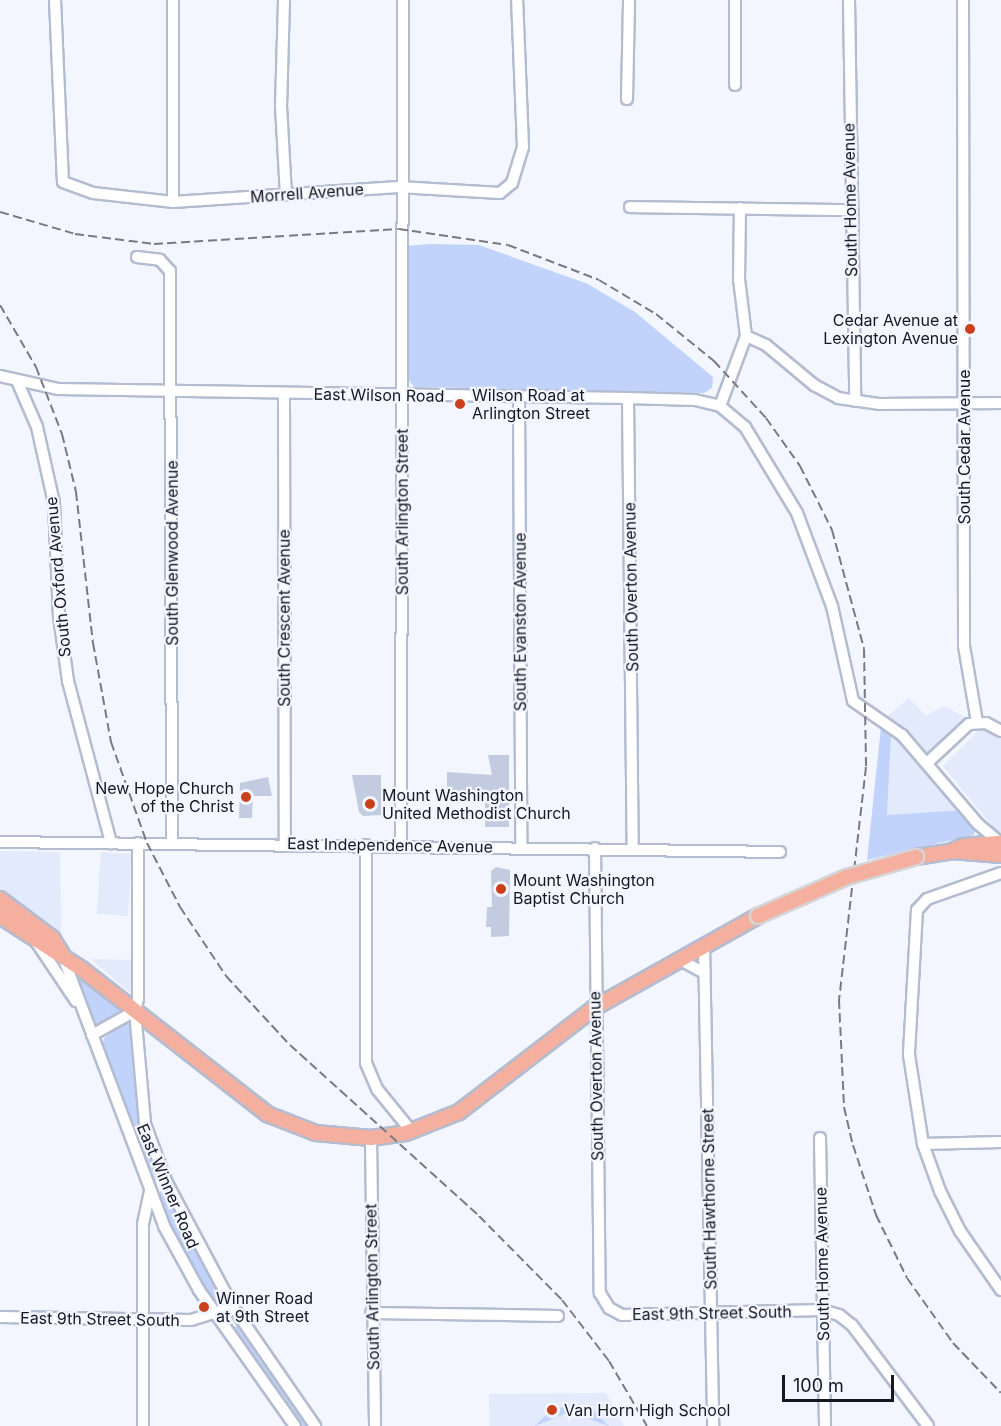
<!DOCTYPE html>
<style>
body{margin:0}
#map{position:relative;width:1001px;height:1426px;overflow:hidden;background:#f3f6ff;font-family:Inter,sans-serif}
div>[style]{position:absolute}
.built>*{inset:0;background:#e3eafb;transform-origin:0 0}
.green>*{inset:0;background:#c1d2fb}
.building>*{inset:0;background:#c2cbe0}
.roads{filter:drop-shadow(2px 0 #b3bcd0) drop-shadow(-2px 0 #b3bcd0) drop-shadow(0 2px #b3bcd0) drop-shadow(0 -2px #b3bcd0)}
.minor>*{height:10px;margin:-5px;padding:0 5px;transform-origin:5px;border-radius:5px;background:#fff}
.major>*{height:14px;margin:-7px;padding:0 7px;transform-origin:7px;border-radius:7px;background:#f5af9e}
.rail>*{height:2px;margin-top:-1px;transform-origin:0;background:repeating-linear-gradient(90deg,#777a83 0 9px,transparent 0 13.5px)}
.bridges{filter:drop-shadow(2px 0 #d5d5d7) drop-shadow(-2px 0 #d5d5d7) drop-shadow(0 2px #d5d5d7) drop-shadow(0 -2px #d5d5d7)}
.major-bridge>*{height:14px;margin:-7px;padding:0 7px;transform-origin:7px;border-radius:7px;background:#f5af9e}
.dots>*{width:16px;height:16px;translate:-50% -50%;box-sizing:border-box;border:3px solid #f3f6ff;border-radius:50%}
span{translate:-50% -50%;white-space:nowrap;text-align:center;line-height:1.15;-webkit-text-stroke:4.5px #f3f6ff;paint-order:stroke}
.street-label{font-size:16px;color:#151820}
.poi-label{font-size:16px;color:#151820}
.right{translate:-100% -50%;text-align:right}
.left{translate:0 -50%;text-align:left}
.scale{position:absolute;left:782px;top:1375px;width:112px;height:27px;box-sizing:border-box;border:3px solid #151820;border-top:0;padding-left:8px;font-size:18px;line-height:21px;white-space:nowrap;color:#151820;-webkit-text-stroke:4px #f3f6ff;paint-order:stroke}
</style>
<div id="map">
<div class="built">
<div style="clip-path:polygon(909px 698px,926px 716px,943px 706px,972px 720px,929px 754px,910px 735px,884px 719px)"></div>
<div style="clip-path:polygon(982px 727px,1001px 735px,1001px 837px,943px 766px)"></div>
<div style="clip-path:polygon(891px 735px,906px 745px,963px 810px,887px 815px)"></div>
<div style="clip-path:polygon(0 851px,60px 852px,61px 936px,0 892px)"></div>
<div style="left:101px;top:852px;width:31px;height:62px;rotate:4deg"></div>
<div style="clip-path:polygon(91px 959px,136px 960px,134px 992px,130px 993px)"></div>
<div style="clip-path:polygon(606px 1393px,624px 1426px,490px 1426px,489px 1394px)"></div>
</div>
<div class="green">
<div style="clip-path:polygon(430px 244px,479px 245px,588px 284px,635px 312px,713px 377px,712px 388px,704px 393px,414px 387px,405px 375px,405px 246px)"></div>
<div style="clip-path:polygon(881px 727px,891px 735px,887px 815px,963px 810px,976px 828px,974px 835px,867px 860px)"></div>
<div style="clip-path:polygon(77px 976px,119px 1008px,118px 1015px,95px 1026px)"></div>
<div style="clip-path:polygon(126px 1022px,133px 1022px,139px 1111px,159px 1176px,156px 1181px,102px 1048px,104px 1038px)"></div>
<div style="clip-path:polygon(161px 1190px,220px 1292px,220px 1301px,212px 1300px,177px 1240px,159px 1196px)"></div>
<div style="clip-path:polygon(239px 1324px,311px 1426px,301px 1426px,240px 1340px,234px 1328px)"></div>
<div style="clip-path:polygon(571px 1405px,591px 1409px,609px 1426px,569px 1412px,535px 1426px,551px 1410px)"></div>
</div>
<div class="building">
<div style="clip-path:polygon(488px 755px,509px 755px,509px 827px,485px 827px,485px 801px,447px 801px,447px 772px,492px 775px)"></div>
<div style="clip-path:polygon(352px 775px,381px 775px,381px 815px,363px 816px,359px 812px)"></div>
<div style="clip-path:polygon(268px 777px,272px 796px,253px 796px,252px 818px,239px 818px,240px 783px)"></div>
<div style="clip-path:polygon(496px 867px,510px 870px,509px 936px,491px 937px,491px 927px,486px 927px,487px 907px,492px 907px,491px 871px)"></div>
</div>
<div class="roads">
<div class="minor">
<div style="left:55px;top:0;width:182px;rotate:87.5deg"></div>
<div style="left:63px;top:182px;width:32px;rotate:20deg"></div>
<div style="left:93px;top:193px;width:81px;rotate:6.4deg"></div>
<div style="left:173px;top:202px;width:226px;rotate:-3.8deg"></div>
<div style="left:399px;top:187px;width:101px;rotate:3.4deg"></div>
<div style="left:500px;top:193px;width:16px;rotate:-40deg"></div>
<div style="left:512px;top:183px;width:38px;rotate:-73deg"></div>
<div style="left:523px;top:147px;width:147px;rotate:-92.3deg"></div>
<div style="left:284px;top:0;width:106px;rotate:91.6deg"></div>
<div style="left:281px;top:106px;width:89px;rotate:86.8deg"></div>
<div style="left:735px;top:0;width:85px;rotate:90deg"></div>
<div style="left:849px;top:0;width:401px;rotate:89.1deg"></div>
<div style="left:963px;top:0;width:646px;rotate:89.91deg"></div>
<div style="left:964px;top:646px;width:77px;rotate:80.3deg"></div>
<div style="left:627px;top:99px;width:99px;rotate:-88.8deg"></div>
<div style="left:173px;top:202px;width:202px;rotate:-90deg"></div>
<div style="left:630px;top:207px;width:220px;rotate:0.8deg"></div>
<div style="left:137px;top:257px;width:23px;rotate:7deg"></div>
<div style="left:160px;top:260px;width:15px;rotate:48deg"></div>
<div style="left:170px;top:271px;width:572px;rotate:89.8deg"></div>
<div style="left:746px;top:336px;width:22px;rotate:24deg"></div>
<div style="left:766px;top:345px;width:62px;rotate:39.8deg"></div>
<div style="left:814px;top:385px;width:27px;rotate:28deg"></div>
<div style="left:838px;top:398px;width:41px;rotate:8.3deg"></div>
<div style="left:879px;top:404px;width:122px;rotate:-0.5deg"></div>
<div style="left:0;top:376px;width:59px;rotate:12.6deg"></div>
<div style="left:58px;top:389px;width:570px;rotate:0.9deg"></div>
<div style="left:628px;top:398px;width:67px;rotate:1.7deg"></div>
<div style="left:695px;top:400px;width:26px;rotate:13deg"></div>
<div style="left:720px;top:406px;width:33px;rotate:40deg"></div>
<div style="left:745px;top:427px;width:100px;rotate:58.8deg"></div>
<div style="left:797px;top:513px;width:99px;rotate:69.4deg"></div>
<div style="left:832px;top:606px;width:97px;rotate:77.5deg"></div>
<div style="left:853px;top:701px;width:60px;rotate:34.8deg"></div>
<div style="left:902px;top:735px;width:117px;rotate:49.5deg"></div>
<div style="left:978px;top:824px;width:30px;rotate:40deg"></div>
<div style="left:18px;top:383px;width:48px;rotate:66.6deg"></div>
<div style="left:37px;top:427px;width:78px;rotate:77.4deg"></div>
<div style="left:54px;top:503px;width:113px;rotate:87.5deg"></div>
<div style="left:59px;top:616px;width:66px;rotate:82.1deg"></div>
<div style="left:68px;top:681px;width:168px;rotate:75.1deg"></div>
<div style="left:284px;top:393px;width:450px;rotate:89.9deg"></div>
<div style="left:519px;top:396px;width:451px;rotate:89.7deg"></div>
<div style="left:628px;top:398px;width:450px;rotate:89.4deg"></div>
<div style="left:720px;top:406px;width:75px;rotate:-69.6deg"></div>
<div style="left:746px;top:336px;width:57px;rotate:-97deg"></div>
<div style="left:739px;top:279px;width:71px;rotate:-89.2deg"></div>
<div style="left:927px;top:763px;width:57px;rotate:-42.9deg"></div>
<div style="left:969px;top:724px;width:17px;rotate:-3deg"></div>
<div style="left:986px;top:723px;width:17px;rotate:28deg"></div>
<div style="left:0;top:842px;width:780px;rotate:0.73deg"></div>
<div style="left:366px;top:845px;width:218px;rotate:90deg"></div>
<div style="left:366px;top:1063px;width:28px;rotate:67deg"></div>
<div style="left:377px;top:1089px;width:55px;rotate:50.9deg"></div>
<div style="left:401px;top:845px;width:845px;rotate:-89.86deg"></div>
<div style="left:595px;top:848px;width:445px;rotate:89.4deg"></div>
<div style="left:600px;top:1293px;width:17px;rotate:59deg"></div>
<div style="left:609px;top:1308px;width:15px;rotate:28deg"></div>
<div style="left:622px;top:1315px;width:200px;rotate:-1.4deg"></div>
<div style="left:822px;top:1310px;width:18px;rotate:16deg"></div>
<div style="left:839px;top:1315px;width:16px;rotate:38deg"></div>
<div style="left:852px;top:1325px;width:126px;rotate:53deg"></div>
<div style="left:1001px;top:873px;width:78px;rotate:160.6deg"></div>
<div style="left:927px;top:899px;width:15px;rotate:132deg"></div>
<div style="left:917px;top:910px;width:145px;rotate:93.2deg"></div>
<div style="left:909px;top:1055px;width:90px;rotate:81.1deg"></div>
<div style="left:923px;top:1144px;width:50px;rotate:70.1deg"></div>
<div style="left:940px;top:1191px;width:45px;rotate:63.4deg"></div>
<div style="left:960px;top:1231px;width:72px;rotate:55.2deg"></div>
<div style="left:37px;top:943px;width:70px;rotate:56.1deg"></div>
<div style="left:704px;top:945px;width:481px;rotate:88.9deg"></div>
<div style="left:62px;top:954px;width:290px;rotate:69.4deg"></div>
<div style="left:164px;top:1226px;width:73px;rotate:61.3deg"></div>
<div style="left:199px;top:1290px;width:166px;rotate:54.8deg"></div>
<div style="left:679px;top:959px;width:29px;rotate:29deg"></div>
<div style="left:135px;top:1011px;width:113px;rotate:84.9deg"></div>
<div style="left:145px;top:1124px;width:61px;rotate:69.8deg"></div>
<div style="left:166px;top:1181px;width:143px;rotate:62deg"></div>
<div style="left:233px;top:1307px;width:145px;rotate:55.4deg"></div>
<div style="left:92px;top:1035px;width:49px;rotate:-29.2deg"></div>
<div style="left:135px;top:1011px;width:12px;rotate:-76deg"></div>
<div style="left:138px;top:999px;width:156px;rotate:-90deg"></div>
<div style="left:371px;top:1138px;width:288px;rotate:89.2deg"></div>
<div style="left:820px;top:1138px;width:288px;rotate:89deg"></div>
<div style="left:923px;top:1144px;width:78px;rotate:-1.5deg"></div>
<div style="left:371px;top:1313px;width:187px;rotate:0.9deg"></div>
<div style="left:0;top:1317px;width:191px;rotate:0.9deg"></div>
<div style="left:191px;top:1320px;width:44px;rotate:-17.2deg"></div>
<div style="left:143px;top:1426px;width:202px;rotate:-90deg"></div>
<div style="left:143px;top:1224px;width:33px;rotate:-78deg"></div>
</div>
<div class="major">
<div style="left:952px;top:851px;width:12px;rotate:-24deg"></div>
<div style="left:963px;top:846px;width:38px;rotate:-5deg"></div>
<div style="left:916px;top:857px;width:36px;rotate:-9deg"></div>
<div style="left:952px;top:851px;width:49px;rotate:4.7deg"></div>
<div style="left:0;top:899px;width:65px;rotate:36.9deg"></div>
<div style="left:52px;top:938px;width:19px;rotate:58deg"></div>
<div style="left:0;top:916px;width:99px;rotate:33deg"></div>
<div style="left:83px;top:970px;width:234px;rotate:38deg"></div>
<div style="left:267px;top:1114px;width:53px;rotate:21.2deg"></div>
<div style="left:316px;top:1133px;width:55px;rotate:5.2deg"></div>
<div style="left:371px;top:1138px;width:35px;rotate:-8deg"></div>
<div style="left:406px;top:1133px;width:57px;rotate:-21.6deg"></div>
<div style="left:459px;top:1112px;width:170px;rotate:-37.6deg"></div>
<div style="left:594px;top:1008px;width:188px;rotate:-29.3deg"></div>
</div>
</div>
<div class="rail">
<div style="left:0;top:212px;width:78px;rotate:16.3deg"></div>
<div style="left:75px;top:234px;width:80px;rotate:7.2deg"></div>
<div style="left:154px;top:244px;width:245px;rotate:-3.5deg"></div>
<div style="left:399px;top:229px;width:110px;rotate:8.4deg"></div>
<div style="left:508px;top:245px;width:97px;rotate:21deg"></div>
<div style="left:599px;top:280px;width:66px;rotate:30.8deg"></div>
<div style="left:656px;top:314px;width:75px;rotate:39deg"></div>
<div style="left:714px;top:361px;width:77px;rotate:47.6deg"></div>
<div style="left:766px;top:418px;width:59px;rotate:54.7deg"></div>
<div style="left:800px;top:466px;width:72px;rotate:63.4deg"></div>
<div style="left:832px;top:530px;width:123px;rotate:74.9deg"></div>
<div style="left:864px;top:649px;width:118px;rotate:89deg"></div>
<div style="left:866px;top:767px;width:235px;rotate:96.6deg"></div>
<div style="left:839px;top:1000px;width:107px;rotate:87.3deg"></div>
<div style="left:844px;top:1107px;width:39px;rotate:77deg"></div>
<div style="left:853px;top:1145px;width:74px;rotate:71.8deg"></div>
<div style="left:876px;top:1215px;width:70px;rotate:63.8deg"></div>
<div style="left:907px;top:1278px;width:80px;rotate:54.7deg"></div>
<div style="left:953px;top:1343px;width:69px;rotate:46.2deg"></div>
<div style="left:0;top:305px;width:72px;rotate:59.9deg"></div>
<div style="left:36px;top:367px;width:72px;rotate:68.8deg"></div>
<div style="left:62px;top:434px;width:60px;rotate:76.4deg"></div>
<div style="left:76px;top:492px;width:152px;rotate:83.6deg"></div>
<div style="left:93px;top:643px;width:101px;rotate:79.7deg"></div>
<div style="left:111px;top:742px;width:107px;rotate:70.4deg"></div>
<div style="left:147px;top:843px;width:72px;rotate:62.7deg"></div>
<div style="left:180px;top:907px;width:83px;rotate:56.3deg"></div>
<div style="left:226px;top:976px;width:94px;rotate:47.2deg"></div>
<div style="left:290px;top:1045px;width:255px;rotate:42.1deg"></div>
<div style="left:479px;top:1216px;width:118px;rotate:45.3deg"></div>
<div style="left:562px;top:1300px;width:77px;rotate:52.4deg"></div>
<div style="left:609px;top:1361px;width:75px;rotate:59.7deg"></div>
</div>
<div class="bridges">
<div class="major-bridge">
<div style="left:758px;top:916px;width:97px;rotate:-23.7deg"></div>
<div style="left:847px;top:877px;width:72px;rotate:-16.2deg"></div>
</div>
</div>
<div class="dots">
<div style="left:970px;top:329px;background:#c9401b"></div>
<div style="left:460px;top:404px;background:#c9401b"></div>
<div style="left:246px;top:797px;background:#c9401b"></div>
<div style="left:370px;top:804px;background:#c9401b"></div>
<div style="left:501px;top:889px;background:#c9401b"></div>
<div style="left:204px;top:1307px;background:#c9401b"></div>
<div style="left:552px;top:1410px;background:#c9401b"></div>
</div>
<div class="street-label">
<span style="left:307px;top:193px;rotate:-4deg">Morrell Avenue</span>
<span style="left:850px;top:200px;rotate:-91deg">South Home Avenue</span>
<span style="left:379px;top:395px;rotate:1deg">East Wilson Road</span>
<span style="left:964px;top:447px;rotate:-90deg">South Cedar Avenue</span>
<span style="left:402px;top:512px;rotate:-90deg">South Arlington Street</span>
<span style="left:172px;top:553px;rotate:-90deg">South Glenwood Avenue</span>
<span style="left:58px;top:577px;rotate:-95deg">South Oxford Avenue</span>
<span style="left:631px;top:587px;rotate:-91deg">South Overton Avenue</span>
<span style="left:284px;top:618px;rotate:-90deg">South Crescent Avenue</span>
<span style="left:520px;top:622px;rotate:-90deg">South Evanston Avenue</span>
<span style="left:390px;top:845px;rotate:1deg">East Independence Avenue</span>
<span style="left:596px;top:1076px;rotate:-91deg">South Overton Avenue</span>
<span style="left:168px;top:1186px;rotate:67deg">East Winner Road</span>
<span style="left:709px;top:1199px;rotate:-91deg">South Hawthorne Street</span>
<span style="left:822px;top:1264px;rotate:-91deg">South Home Avenue</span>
<span style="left:372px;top:1287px;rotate:-91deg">South Arlington Street</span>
<span style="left:712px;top:1313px;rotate:-1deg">East 9th Street South</span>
<span style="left:100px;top:1319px;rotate:1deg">East 9th Street South</span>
</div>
<div class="poi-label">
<span class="right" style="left:958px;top:329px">Cedar Avenue at<br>Lexington Avenue</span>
<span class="left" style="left:472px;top:404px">Wilson Road at<br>Arlington Street</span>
<span class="right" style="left:234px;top:797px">New Hope Church<br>of the Christ</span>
<span class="left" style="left:382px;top:804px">Mount Washington<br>United Methodist Church</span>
<span class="left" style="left:513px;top:889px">Mount Washington<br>Baptist Church</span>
<span class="left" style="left:216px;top:1307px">Winner Road<br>at 9th Street</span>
<span class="left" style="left:564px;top:1410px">Van Horn High School</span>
</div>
<div class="scale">100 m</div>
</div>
